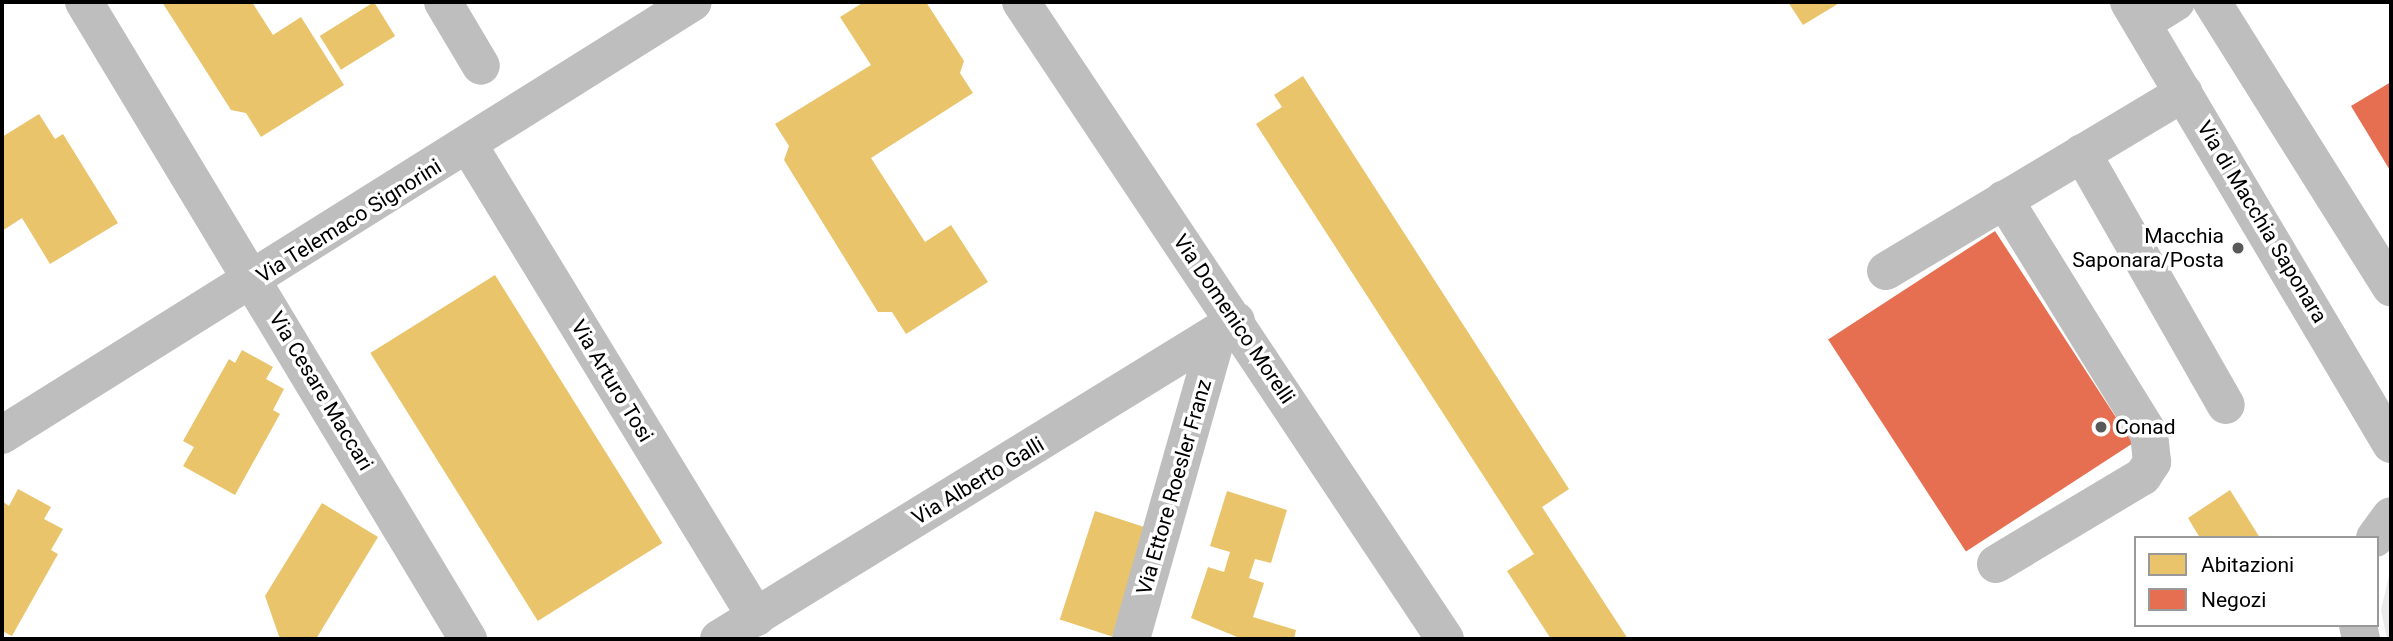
<!DOCTYPE html>
<style>
body{margin:0}
#map{position:relative;width:2393px;height:641px;overflow:hidden;background:#fff;font-family:Roboto,sans-serif}
div>[style]{position:absolute}
.green>*{inset:0;background:#eaeaea}
.homes>*{inset:0;background:#e9c46a;transform-origin:0 0}
.shops>*{inset:0;background:#e76f51;transform-origin:0 0}
.minor>*{height:38px;margin:-19px;padding:0 19px;transform-origin:19px;border-radius:19px;background:#bebebe}
.dots>*{width:19px;height:19px;translate:-50% -50%;box-sizing:border-box;border:4px solid #fff;border-radius:50%}
span{translate:-50% -50%;white-space:nowrap;text-align:center;line-height:1.15;-webkit-text-stroke:7px #fff;paint-order:stroke}
.street-label{font-size:21px;color:#000}
.poi-label{font-size:21px;color:#000}
.right{translate:-100% -50%;text-align:right}
.left{translate:0 -50%;text-align:left}
.frame{position:absolute;inset:0;border:4px solid #000;pointer-events:none}
.legend{position:absolute;left:2134px;top:536px;width:245px;height:91px;box-sizing:border-box;background:#fff;border:2px solid #999;margin:0;padding:9px 12px;list-style:none;font-size:21px;color:#000}
.legend li{display:flex;align-items:center;gap:14px;height:35px}
.legend b{width:35px;border:2px solid #999}
</style>
<div id="map">
<div class="green">
<div style="clip-path:polygon(2391px 567px,2391px 639px,2387px 639px,2381px 610px)"></div>
</div>
<div class="homes">
<div style="clip-path:polygon(162px 2px,252px 2px,273px 35px,301px 17px,344px 85px,261px 137px,246px 113px,231px 110px)"></div>
<div style="left:374px;top:2px;width:40px;height:64px;rotate:58deg"></div>
<div style="clip-path:polygon(864px 2px,926px 2px,964px 61px,960px 73px,973px 93px,871px 158px,925px 242px,951px 225px,988px 282px,906px 334px,892px 312px,878px 312px,784px 160px,789px 146px,775px 124px,871px 65px,840px 17px)"></div>
<div style="clip-path:polygon(1788px 2px,1841px 2px,1803px 25px)"></div>
<div style="clip-path:polygon(1303px 76px,1569px 489px,1542px 507px,1628px 639px,1551px 639px,1507px 571px,1534px 554px,1256px 124px,1282px 107px,1274px 95px)"></div>
<div style="clip-path:polygon(39px 114px,55px 139px,63px 134px,118px 223px,50px 264px,22px 218px,2px 231px,2px 137px)"></div>
<div style="left:495px;top:275px;width:316px;height:147px;rotate:58deg"></div>
<div style="clip-path:polygon(242px 350px,273px 367px,266px 379px,284px 389px,273px 410px,280px 414px,235px 495px,183px 466px,194px 447px,183px 441px,229px 359px,235px 363px)"></div>
<div style="clip-path:polygon(18px 489px,51px 507px,44px 519px,63px 529px,51px 550px,58px 554px,12px 636px,2px 631px,2px 501px,9px 506px)"></div>
<div style="clip-path:polygon(2230px 490px,2260px 538px,2200px 538px,2188px 518px)"></div>
<div style="clip-path:polygon(1227px 491px,1287px 510px,1271px 563px,1255px 559px,1249px 578px,1264px 583px,1253px 617px,1296px 630px,1294px 639px,1242px 639px,1191px 618px,1208px 567px,1224px 572px,1230px 552px,1210px 546px)"></div>
<div style="clip-path:polygon(322px 503px,378px 537px,316px 639px,280px 639px,265px 596px)"></div>
<div style="left:1095px;top:511px;width:55px;height:114px;rotate:18deg"></div>
</div>
<div class="shops">
<div style="clip-path:polygon(2391px 82px,2391px 172px,2351px 106px)"></div>
<div style="left:1995px;top:231px;width:253px;height:199px;rotate:57deg"></div>
</div>
<div class="minor">
<div style="left:84px;top:2px;width:744px;rotate:58.92deg"></div>
<div style="left:443px;top:2px;width:74px;rotate:59.3deg"></div>
<div style="left:1021px;top:2px;width:765px;rotate:56.35deg"></div>
<div style="left:2129px;top:2px;width:514px;rotate:59.34deg"></div>
<div style="left:2212px;top:2px;width:337px;rotate:57.9deg"></div>
<div style="left:2142px;top:23px;width:40px;rotate:-32deg"></div>
<div style="left:469px;top:146px;width:552px;rotate:58.64deg"></div>
<div style="left:2082px;top:153px;width:290px;rotate:60.3deg"></div>
<div style="left:1886px;top:271px;width:347px;rotate:-30.9deg"></div>
<div style="left:2px;top:435px;width:815px;rotate:-32.07deg"></div>
<div style="left:2375px;top:538px;width:27px;rotate:-54deg"></div>
<div style="left:1996px;top:564px;width:171px;rotate:-30.9deg"></div>
<div style="left:2143px;top:476px;width:17px;rotate:-57deg"></div>
<div style="left:2152px;top:462px;width:28px;rotate:-96deg"></div>
<div style="left:2149px;top:434px;width:276px;rotate:-121.7deg"></div>
<div style="left:2358px;top:625px;width:14px;rotate:78deg"></div>
<div style="left:719px;top:639px;width:607px;rotate:-31.6deg"></div>
<div style="left:1131px;top:639px;width:315px;rotate:-74.2deg"></div>
</div>
<div class="dots">
<div style="left:2238px;top:248px;background:#595959"></div>
<div style="left:2101px;top:427px;background:#595959"></div>
</div>
<div class="street-label">
<span style="left:349px;top:221px;rotate:-32deg">Via Telemaco Signorini</span>
<span style="left:2262px;top:222px;rotate:59deg">Via di Macchia Saponara</span>
<span style="left:1234px;top:319px;rotate:56deg">Via Domenico Morelli</span>
<span style="left:612px;top:381px;rotate:59deg">Via Arturo Tosi</span>
<span style="left:321px;top:391px;rotate:59deg">Via Cesare Maccari</span>
<span style="left:978px;top:481px;rotate:-31deg">Via Alberto Galli</span>
<span style="left:1174px;top:487px;rotate:-74deg">Via Ettore Roesler Franz</span>
</div>
<div class="poi-label">
<span class="right" style="left:2224px;top:248px">Macchia<br>Saponara/Posta</span>
<span class="left" style="left:2115px;top:427px">Conad</span>
</div>
<div class="frame"></div>
<ul class="legend">
<li><b style="height:19px;background:#e9c46a"></b>Abitazioni</li>
<li><b style="height:19px;background:#e76f51"></b>Negozi</li>
</ul>
</div>
